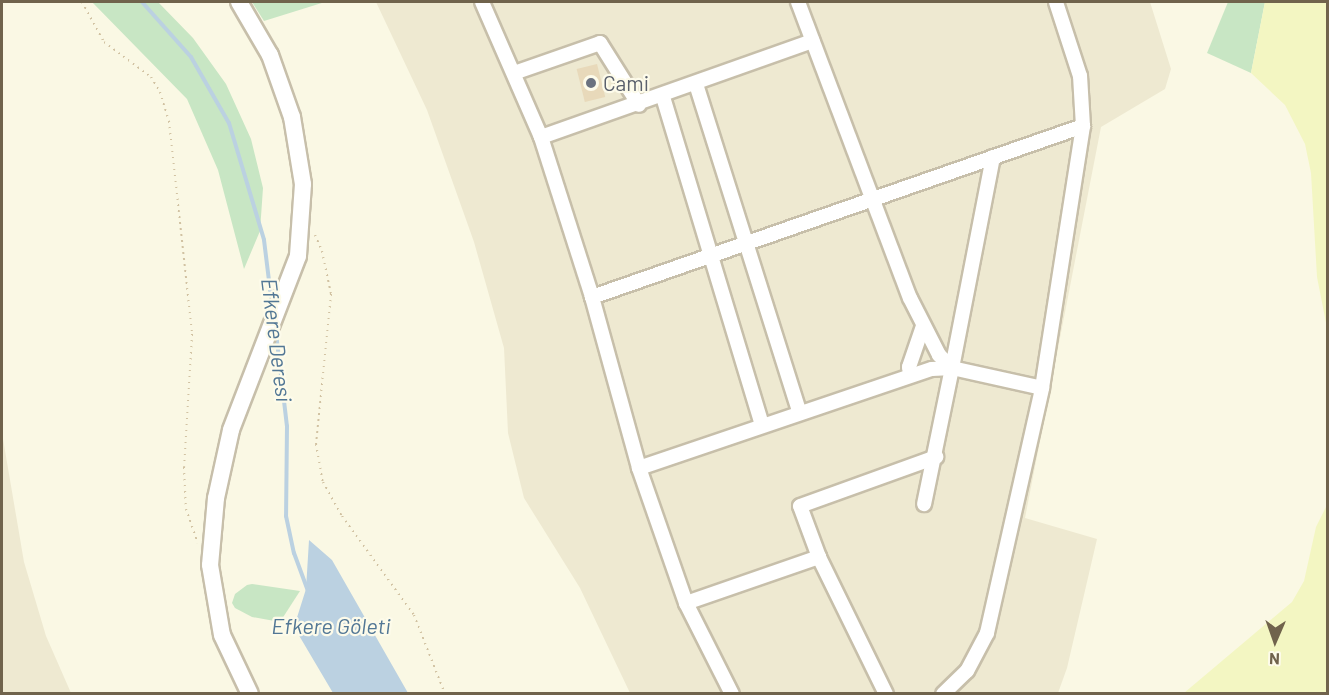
<!DOCTYPE html>
<meta charset="utf-8">
<style>
body{margin:0}
#map{position:relative;width:1329px;height:695px;overflow:hidden;background:#faf8e4;font-family:Barlow,sans-serif}
div>[style]{position:absolute}
.residential>*{inset:0;background:#eee9d1}
.green>*{inset:0;background:#c8e6c4}
.sand>*{inset:0;background:#f3f6c2}
.water>*{inset:0;background:#bbd1e1}
.stream>*{height:4px;margin:-2px;padding:0 2px;transform-origin:2px;border-radius:2px;background:#bbd1e1}
.building>*{inset:0;background:#e8d9ba;transform-origin:0 0}
.path>*{height:2px;margin-top:-1px;transform-origin:0;background:repeating-linear-gradient(90deg,#d1c2a2 0 1.5px,transparent 0 6px)}
.roads{filter:drop-shadow(2px 0 #c7bfaa) drop-shadow(-2px 0 #c7bfaa) drop-shadow(0 2px #c7bfaa) drop-shadow(0 -2px #c7bfaa)}
.minor>*{height:14px;margin:-7px;padding:0 7px;transform-origin:7px;border-radius:7px;background:#fff}
.tertiary>*{height:16px;margin:-8px;padding:0 8px;transform-origin:8px;border-radius:8px;background:#fff}
.dots>*{width:16px;height:16px;translate:-50% -50%;box-sizing:border-box;border:3px solid #fdfbea;border-radius:50%}
span{translate:-50% -50%;white-space:nowrap;text-align:center;line-height:1.15;-webkit-text-stroke:4.5px #fdfbea;paint-order:stroke}
.worship-label{font-size:21px;color:#5b616d}
.left{translate:0 -50%;text-align:left}
.water-label{font-size:22px;color:#527795;font-style:italic}
.frame{position:absolute;inset:0;border:3px solid #70634c;pointer-events:none}
.north{position:absolute;left:1245px;top:611px;width:60px;height:60px;-webkit-text-stroke:4px #fdfbea;paint-order:stroke;rotate:182deg;font-size:16px;font-weight:700;line-height:24px;text-align:center;color:#70634c}
.north::after{content:'';display:block;margin:auto;width:21px;height:27px;background:#70634c;clip-path:polygon(50% 0,100% 100%,50% 72%,0 100%)}
</style>
<div id="map">
<div class="residential">
<div style="clip-path:polygon(376px 2px,1150px 2px,1171px 69px,1165px 89px,1101px 127px,1025px 518px,1097px 539px,1067px 668px,1058px 693px,630px 693px,580px 588px,524px 498px,508px 433px,504px 348px,474px 242px,427px 110px)"></div>
<div style="clip-path:polygon(2px 433px,24px 562px,46px 636px,71px 693px,2px 693px)"></div>
</div>
<div class="green">
<div style="clip-path:polygon(92px 2px,158px 2px,193px 38px,226px 84px,251px 139px,263px 188px,260px 231px,244px 269px,218px 170px,187px 99px)"></div>
<div style="clip-path:polygon(252px 2px,325px 2px,264px 21px)"></div>
<div style="clip-path:polygon(1228px 2px,1265px 2px,1251px 73px,1207px 53px)"></div>
<div style="clip-path:polygon(247px 585px,252px 584px,300px 591px,280px 622px,252px 617px,235px 608px,232px 603px,235px 594px)"></div>
</div>
<div class="sand">
<div style="clip-path:polygon(1265px 2px,1327px 2px,1327px 328px,1317px 277px,1311px 173px,1305px 144px,1285px 105px,1251px 73px)"></div>
<div style="clip-path:polygon(1327px 505px,1327px 693px,1184px 693px,1292px 602px,1304px 581px,1316px 527px)"></div>
</div>
<div class="water">
<div style="clip-path:polygon(309px 540px,332px 560px,408px 693px,333px 693px,294px 627px,306px 589px)"></div>
</div>
<div class="stream">
<div style="left:142px;top:2px;width:74px;rotate:48.3deg"></div>
<div style="left:191px;top:57px;width:76px;rotate:60.1deg"></div>
<div style="left:229px;top:123px;width:122px;rotate:73.3deg"></div>
<div style="left:264px;top:240px;width:65px;rotate:83deg"></div>
<div style="left:276px;top:333px;width:94px;rotate:83.3deg"></div>
<div style="left:287px;top:426px;width:90px;rotate:90.6deg"></div>
<div style="left:286px;top:516px;width:38px;rotate:78deg"></div>
<div style="left:294px;top:553px;width:40px;rotate:69.8deg"></div>
</div>
<div class="building">
<div style="left:597px;top:64px;width:34px;height:21px;rotate:76deg"></div>
</div>
<div class="path">
<div style="left:82px;top:2px;width:46px;rotate:61.2deg"></div>
<div style="left:104px;top:42px;width:59px;rotate:36.7deg"></div>
<div style="left:151px;top:77px;width:17px;rotate:59deg"></div>
<div style="left:160px;top:92px;width:30px;rotate:73deg"></div>
<div style="left:169px;top:121px;width:214px;rotate:83.8deg"></div>
<div style="left:192px;top:334px;width:133px;rotate:93.4deg"></div>
<div style="left:184px;top:467px;width:42px;rotate:87.3deg"></div>
<div style="left:186px;top:509px;width:36px;rotate:71deg"></div>
<div style="left:315px;top:235px;width:17px;rotate:66deg"></div>
<div style="left:322px;top:251px;width:44px;rotate:78.2deg"></div>
<div style="left:331px;top:294px;width:151px;rotate:95.7deg"></div>
<div style="left:316px;top:444px;width:39px;rotate:80deg"></div>
<div style="left:323px;top:482px;width:39px;rotate:61deg"></div>
<div style="left:342px;top:516px;width:122px;rotate:54deg"></div>
<div style="left:414px;top:615px;width:85px;rotate:68.6deg"></div>
</div>
<div class="roads">
<div class="minor">
<div style="left:482px;top:2px;width:147px;rotate:66.4deg"></div>
<div style="left:541px;top:137px;width:168px;rotate:72.3deg"></div>
<div style="left:592px;top:297px;width:177px;rotate:74.6deg"></div>
<div style="left:639px;top:468px;width:143px;rotate:70.8deg"></div>
<div style="left:686px;top:603px;width:102px;rotate:63.2deg"></div>
<div style="left:798px;top:2px;width:316px;rotate:69.3deg"></div>
<div style="left:910px;top:298px;width:64px;rotate:63deg"></div>
<div style="left:939px;top:355px;width:18px;rotate:45deg"></div>
<div style="left:952px;top:368px;width:139px;rotate:101.6deg"></div>
<div style="left:514px;top:73px;width:91px;rotate:-19.2deg"></div>
<div style="left:600px;top:43px;width:73px;rotate:57.8deg"></div>
<div style="left:696px;top:84px;width:345px;rotate:72.5deg"></div>
<div style="left:663px;top:97px;width:343px;rotate:73.2deg"></div>
<div style="left:541px;top:137px;width:288px;rotate:-19.5deg"></div>
<div style="left:592px;top:297px;width:520px;rotate:-19.2deg"></div>
<div style="left:952px;top:368px;width:215px;rotate:-79deg"></div>
<div style="left:910px;top:374px;width:7px;rotate:-98deg"></div>
<div style="left:909px;top:367px;width:43px;rotate:-71.1deg"></div>
<div style="left:639px;top:468px;width:309px;rotate:-18.7deg"></div>
<div style="left:932px;top:369px;width:20px;rotate:-3deg"></div>
<div style="left:952px;top:368px;width:92px;rotate:12.5deg"></div>
<div style="left:686px;top:603px;width:141px;rotate:-19.1deg"></div>
<div style="left:886px;top:694px;width:153px;rotate:-116.1deg"></div>
<div style="left:819px;top:557px;width:54px;rotate:-110.4deg"></div>
<div style="left:800px;top:506px;width:145px;rotate:-19.8deg"></div>
<div style="left:943px;top:694px;width:33px;rotate:-44deg"></div>
<div style="left:967px;top:671px;width:43px;rotate:-62.2deg"></div>
<div style="left:987px;top:633px;width:251px;rotate:-77.3deg"></div>
<div style="left:1042px;top:388px;width:265px;rotate:-81.1deg"></div>
<div style="left:1083px;top:126px;width:50px;rotate:-93.4deg"></div>
<div style="left:1080px;top:76px;width:78px;rotate:-108deg"></div>
</div>
<div class="tertiary">
<div style="left:239px;top:2px;width:61px;rotate:59.7deg"></div>
<div style="left:270px;top:55px;width:66px;rotate:70.5deg"></div>
<div style="left:292px;top:117px;width:68px;rotate:80.7deg"></div>
<div style="left:303px;top:184px;width:72px;rotate:94deg"></div>
<div style="left:298px;top:256px;width:186px;rotate:111.1deg"></div>
<div style="left:231px;top:430px;width:70px;rotate:102.4deg"></div>
<div style="left:216px;top:498px;width:67px;rotate:95.1deg"></div>
<div style="left:210px;top:565px;width:71px;rotate:80.3deg"></div>
<div style="left:222px;top:635px;width:65px;rotate:64.6deg"></div>
</div>
</div>
<div class="dots">
<div style="left:591px;top:83px;background:#6b7280"></div>
</div>
<div class="worship-label">
<span class="left" style="left:603px;top:83px">Cami</span>
</div>
<div class="water-label">
<span style="left:277px;top:340px;rotate:83deg">Efkere Deresi</span>
<span style="left:331px;top:626px">Efkere Göleti</span>
</div>
<div class="frame"></div>
<div class="north">N</div>
</div>
